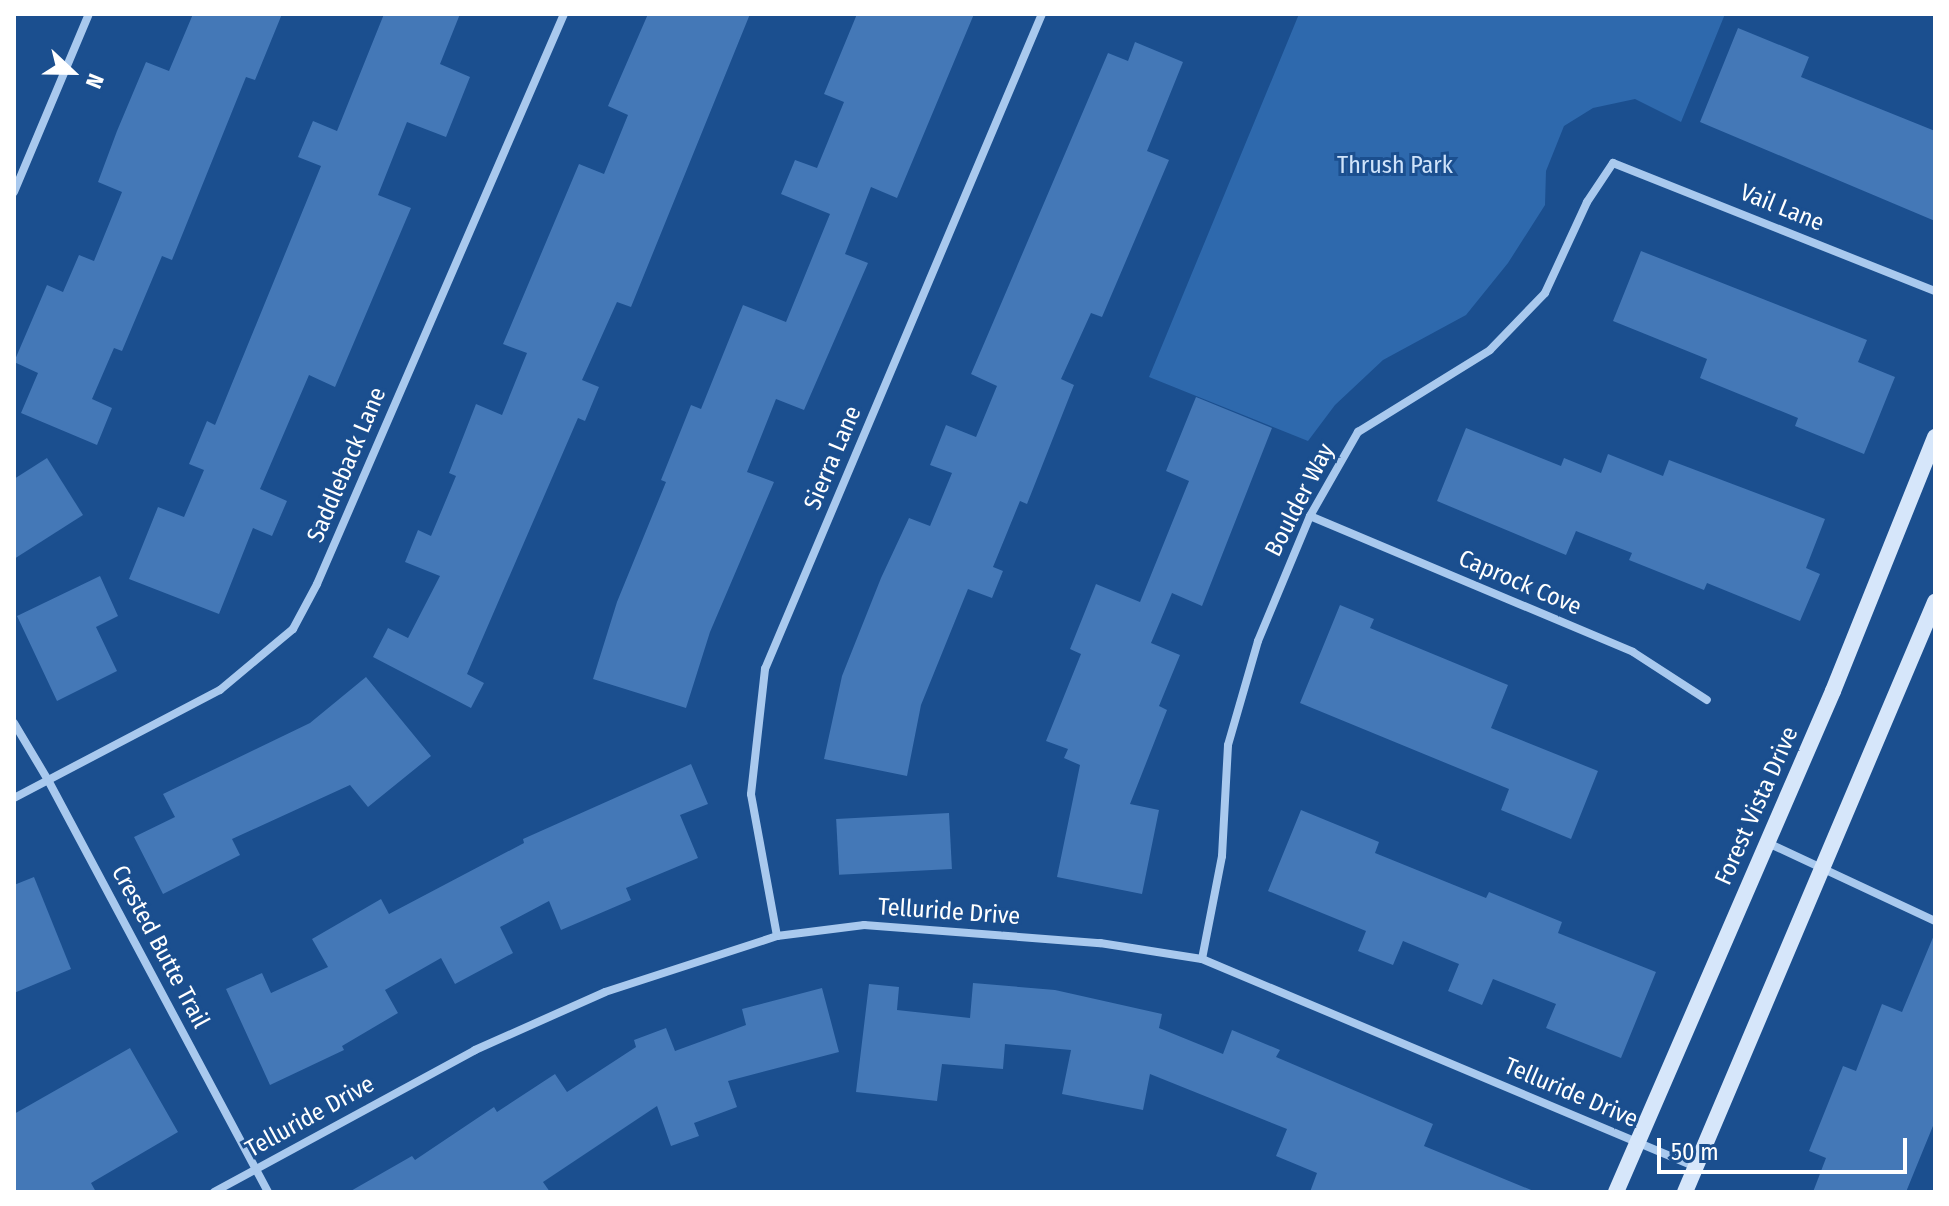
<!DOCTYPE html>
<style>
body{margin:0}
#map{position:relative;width:1949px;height:1206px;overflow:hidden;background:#1b4f8f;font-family:"Fira Sans Condensed",sans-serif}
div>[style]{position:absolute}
.green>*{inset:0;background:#2e69ad}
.building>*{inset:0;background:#4478b7;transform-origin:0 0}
.street>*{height:8px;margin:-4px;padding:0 4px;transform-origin:4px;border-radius:4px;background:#a9c9ee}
.secondary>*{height:16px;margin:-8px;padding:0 8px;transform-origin:8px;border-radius:8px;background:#d6e6fa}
span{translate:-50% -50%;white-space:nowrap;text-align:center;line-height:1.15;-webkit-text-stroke:6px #1b4f8f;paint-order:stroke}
.park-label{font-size:24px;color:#cfe3fa}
.street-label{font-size:24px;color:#fff}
.frame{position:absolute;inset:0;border:16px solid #fff;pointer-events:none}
.north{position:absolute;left:32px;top:32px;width:80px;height:80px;-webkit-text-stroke:6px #1b4f8f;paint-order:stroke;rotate:112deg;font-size:22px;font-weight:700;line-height:32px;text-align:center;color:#fff}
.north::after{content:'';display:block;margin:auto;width:28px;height:36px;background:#fff;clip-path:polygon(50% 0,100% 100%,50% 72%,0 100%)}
.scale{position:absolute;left:1657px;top:1138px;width:250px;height:36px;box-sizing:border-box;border:4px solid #fff;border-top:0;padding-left:10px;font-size:24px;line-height:28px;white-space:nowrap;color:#fff;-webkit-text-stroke:6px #1b4f8f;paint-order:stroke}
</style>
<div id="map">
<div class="green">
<div style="clip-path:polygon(1299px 14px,1725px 14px,1681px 122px,1635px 99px,1593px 108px,1564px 126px,1546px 171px,1545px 205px,1508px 263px,1466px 315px,1383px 360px,1335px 405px,1308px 441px,1149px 377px)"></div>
</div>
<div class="building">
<div style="clip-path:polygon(193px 14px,282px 14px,255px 80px,246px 77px,172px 260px,162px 256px,122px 351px,114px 348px,92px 399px,112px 408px,97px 445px,21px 413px,38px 373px,14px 362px,47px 285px,63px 292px,79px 255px,94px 261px,122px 192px,98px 182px,117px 131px,146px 62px,169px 71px)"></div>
<div style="clip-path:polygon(384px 14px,460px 14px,440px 64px,470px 77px,446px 137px,407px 122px,378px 195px,411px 208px,335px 387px,309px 375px,260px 489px,287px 501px,272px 536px,253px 528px,219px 614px,129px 579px,158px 507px,184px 517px,204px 470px,189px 464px,207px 421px,215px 425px,321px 166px,298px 157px,313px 121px,337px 131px)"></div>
<div style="clip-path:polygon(648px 14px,750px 14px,631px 307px,617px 302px,582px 380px,599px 387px,585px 421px,578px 418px,467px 674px,484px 683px,471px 708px,373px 657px,388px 628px,408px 638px,440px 576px,405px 562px,418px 530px,431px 536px,456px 476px,449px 473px,476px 404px,502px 415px,527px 353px,503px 344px,579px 164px,604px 174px,628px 115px,608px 106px)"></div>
<div style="clip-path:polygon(857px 14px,974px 14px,897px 198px,871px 187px,845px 254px,868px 263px,804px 410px,776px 399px,747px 472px,774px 482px,710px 632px,686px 708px,593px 679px,617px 602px,666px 482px,661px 480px,691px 405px,701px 409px,743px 305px,786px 322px,830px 214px,781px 194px,795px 160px,817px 168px,844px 102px,824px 94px)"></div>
<div style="clip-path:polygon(1738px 28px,1809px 57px,1801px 77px,1935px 131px,1935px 221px,1700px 122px)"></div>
<div style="clip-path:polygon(1135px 42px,1183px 62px,1147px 151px,1169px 160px,1102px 317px,1091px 313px,1061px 379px,1074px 385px,1027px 504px,1020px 501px,993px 567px,1003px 571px,992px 598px,968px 589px,921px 705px,907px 776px,824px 759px,842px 676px,881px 578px,909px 518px,930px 526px,952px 473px,930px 465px,946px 425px,976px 437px,997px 386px,971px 374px,1108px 53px,1128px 61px)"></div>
<div style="clip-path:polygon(1641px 251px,1867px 340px,1858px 362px,1895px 377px,1864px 454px,1795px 426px,1798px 418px,1700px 378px,1707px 359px,1613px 321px)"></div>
<div style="clip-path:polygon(1196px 397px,1272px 428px,1202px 606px,1172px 593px,1151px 643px,1180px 655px,1159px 706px,1167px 710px,1130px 804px,1159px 810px,1142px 894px,1057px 877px,1080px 765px,1064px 758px,1068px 749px,1046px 741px,1081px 654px,1070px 649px,1096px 584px,1140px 602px,1189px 481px,1166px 471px)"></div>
<div style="clip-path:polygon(1466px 428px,1561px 466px,1564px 458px,1601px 473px,1608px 454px,1663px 476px,1669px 460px,1825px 519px,1806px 568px,1820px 574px,1800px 621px,1707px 583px,1704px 590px,1629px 560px,1632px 553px,1576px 531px,1566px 555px,1437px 501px)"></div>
<div style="clip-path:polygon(47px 458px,83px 515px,14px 559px,14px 479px)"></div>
<div style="clip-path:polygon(100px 576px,118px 616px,96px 627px,117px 671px,57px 701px,17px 616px)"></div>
<div style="clip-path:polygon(1340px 605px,1374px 619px,1370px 628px,1508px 685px,1491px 728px,1598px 771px,1571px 839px,1501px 810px,1509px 789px,1300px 703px)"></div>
<div style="clip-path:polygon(366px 677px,431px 756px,368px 807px,350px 785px,232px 839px,240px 855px,163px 894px,134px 837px,175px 817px,163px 794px,310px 723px)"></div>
<div style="clip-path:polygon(691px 764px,708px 804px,680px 815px,698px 858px,626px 888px,631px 900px,561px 930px,549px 901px,500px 927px,513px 953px,455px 984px,441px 958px,385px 990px,398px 1013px,342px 1046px,344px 1050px,270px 1085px,226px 989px,262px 973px,271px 993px,328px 967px,312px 939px,381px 899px,389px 914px,524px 843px,523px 839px)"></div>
<div style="clip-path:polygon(1301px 810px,1379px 842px,1375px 853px,1486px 898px,1489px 892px,1562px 922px,1558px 933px,1656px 972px,1621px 1058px,1546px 1028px,1556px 1004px,1493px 979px,1482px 1005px,1448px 991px,1459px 964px,1403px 941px,1393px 965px,1358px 951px,1366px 931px,1268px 891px)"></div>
<div style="left:949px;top:813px;width:56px;height:113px;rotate:87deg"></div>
<div style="clip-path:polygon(34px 877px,71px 969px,14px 993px,14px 885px)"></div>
<div style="clip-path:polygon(1934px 935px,1935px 1121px,1906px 1192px,1813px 1192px,1826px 1158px,1809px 1151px,1843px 1066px,1856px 1071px,1882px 1004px,1902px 1012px)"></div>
<div style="clip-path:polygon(973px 983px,1055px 990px,1162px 1014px,1159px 1028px,1223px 1054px,1232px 1030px,1280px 1050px,1276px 1057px,1433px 1124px,1424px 1146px,1536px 1192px,1310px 1192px,1317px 1173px,1276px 1156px,1287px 1129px,1150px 1074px,1143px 1110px,1062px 1094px,1071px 1050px,1005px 1044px,1003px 1069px,942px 1064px,937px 1101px,856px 1092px,869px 984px,899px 987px,897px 1010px,970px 1018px)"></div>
<div style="clip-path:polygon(822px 988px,839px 1052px,728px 1081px,737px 1107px,694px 1123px,699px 1136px,671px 1146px,657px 1106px,543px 1182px,550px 1192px,349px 1192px,412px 1156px,415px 1160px,494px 1107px,497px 1112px,555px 1074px,567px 1092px,636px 1047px,634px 1040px,666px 1028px,675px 1051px,746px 1025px,742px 1009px)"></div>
<div style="clip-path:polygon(130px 1048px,178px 1132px,91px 1183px,96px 1192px,14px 1192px,14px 1114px)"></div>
</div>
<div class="street">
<div style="left:14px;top:192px;width:193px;rotate:-67.2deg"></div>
<div style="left:1310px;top:516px;width:350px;rotate:22.8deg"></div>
<div style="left:1633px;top:652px;width:88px;rotate:33deg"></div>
<div style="left:14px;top:723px;width:66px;rotate:59.2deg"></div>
<div style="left:48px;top:780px;width:467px;rotate:61.9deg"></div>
<div style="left:14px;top:798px;width:233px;rotate:-27.7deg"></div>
<div style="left:220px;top:690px;width:95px;rotate:-39.9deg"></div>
<div style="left:293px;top:629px;width:51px;rotate:-61.9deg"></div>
<div style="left:317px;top:584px;width:621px;rotate:-66.57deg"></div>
<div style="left:1768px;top:843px;width:184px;rotate:25deg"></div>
<div style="left:777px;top:936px;width:144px;rotate:-100.4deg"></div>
<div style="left:751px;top:794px;width:126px;rotate:-83.6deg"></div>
<div style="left:765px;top:669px;width:711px;rotate:-67.08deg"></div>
<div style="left:1202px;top:959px;width:105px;rotate:-79deg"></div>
<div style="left:1222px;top:856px;width:111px;rotate:-86.9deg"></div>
<div style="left:1228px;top:745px;width:108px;rotate:-73.9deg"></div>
<div style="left:1258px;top:641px;width:135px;rotate:-67.4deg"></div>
<div style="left:1310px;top:516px;width:97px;rotate:-60.3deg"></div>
<div style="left:1358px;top:432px;width:155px;rotate:-31.8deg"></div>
<div style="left:1490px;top:350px;width:79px;rotate:-46deg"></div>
<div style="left:1545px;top:293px;width:100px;rotate:-65.2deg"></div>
<div style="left:1587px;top:202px;width:47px;rotate:-56.3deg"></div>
<div style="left:1613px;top:163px;width:347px;rotate:21.7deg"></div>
<div style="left:214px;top:1192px;width:297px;rotate:-28.5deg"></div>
<div style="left:475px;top:1050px;width:142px;rotate:-24deg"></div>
<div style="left:605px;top:992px;width:181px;rotate:-18deg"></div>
<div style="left:777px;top:936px;width:88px;rotate:-7.2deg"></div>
<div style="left:864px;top:925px;width:237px;rotate:4.4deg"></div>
<div style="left:1100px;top:943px;width:103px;rotate:8.9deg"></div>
<div style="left:1202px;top:959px;width:536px;rotate:22.83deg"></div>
</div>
<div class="secondary">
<div style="left:1616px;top:1192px;width:546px;rotate:-66.58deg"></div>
<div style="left:1833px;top:691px;width:274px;rotate:-68.1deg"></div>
<div style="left:1685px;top:1192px;width:641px;rotate:-67.04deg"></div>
</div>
<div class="park-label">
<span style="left:1395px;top:166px">Thrush Park</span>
</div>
<div class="street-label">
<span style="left:1782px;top:208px;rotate:22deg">Vail Lane</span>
<span style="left:833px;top:458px;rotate:-67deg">Sierra Lane</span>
<span style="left:347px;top:465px;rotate:-67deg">Saddleback Lane</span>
<span style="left:1300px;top:500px;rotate:-63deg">Boulder Way</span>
<span style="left:1520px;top:583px;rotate:23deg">Caprock Cove</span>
<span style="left:1757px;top:806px;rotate:-66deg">Forest Vista Drive</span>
<span style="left:949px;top:912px;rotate:4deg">Telluride Drive</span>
<span style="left:160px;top:947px;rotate:62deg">Crested Butte Trail</span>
<span style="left:1571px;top:1093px;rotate:23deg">Telluride Drive</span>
<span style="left:310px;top:1117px;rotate:-29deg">Telluride Drive</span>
</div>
<div class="frame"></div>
<div class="north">N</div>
<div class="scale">50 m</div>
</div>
